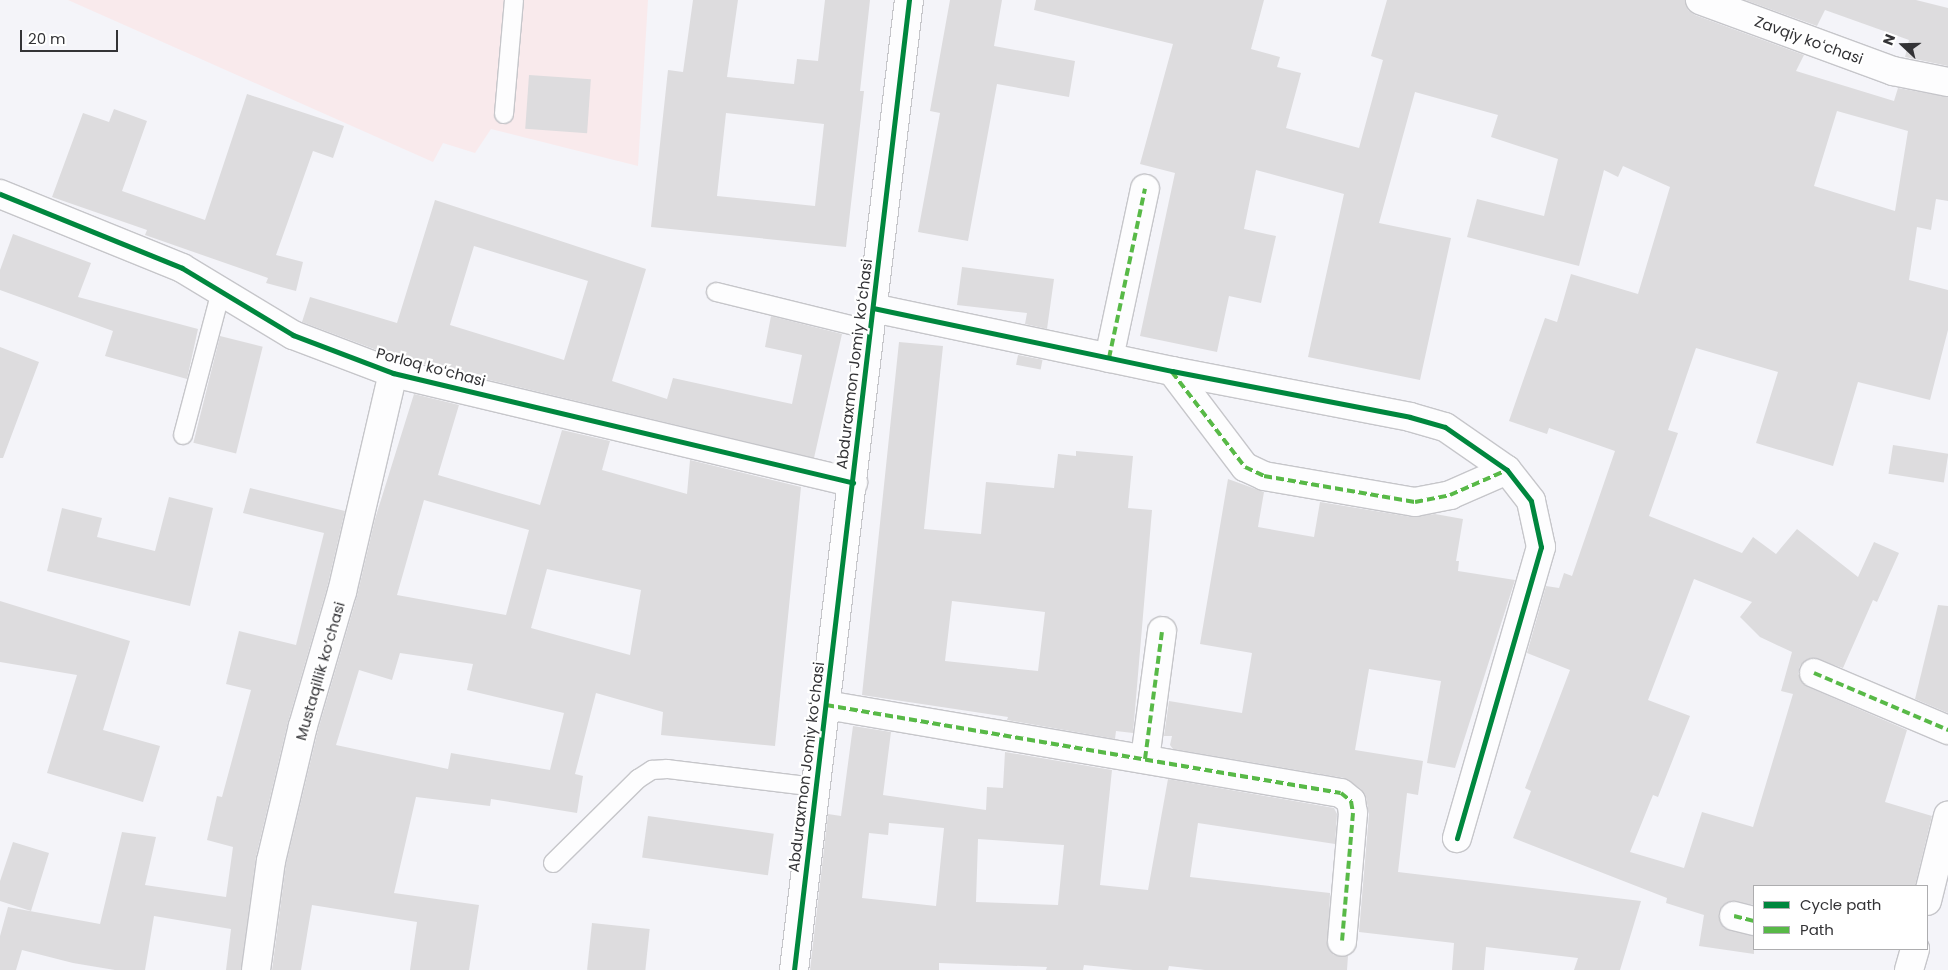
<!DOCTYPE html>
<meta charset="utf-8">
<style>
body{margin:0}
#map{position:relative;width:1948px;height:970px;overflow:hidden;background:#f4f4f9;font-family:Poppins,sans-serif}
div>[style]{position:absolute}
.education>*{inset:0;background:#f9eaec}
.building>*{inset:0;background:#dddcde;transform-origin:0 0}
.roads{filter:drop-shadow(1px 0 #c6c6ca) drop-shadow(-1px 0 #c6c6ca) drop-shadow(0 1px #c6c6ca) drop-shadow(0 -1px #c6c6ca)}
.lane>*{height:18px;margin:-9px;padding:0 9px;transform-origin:9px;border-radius:9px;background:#fdfdfe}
.street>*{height:28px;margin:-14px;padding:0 14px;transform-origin:14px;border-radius:14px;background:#fdfdfe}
.quiet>*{height:4px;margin-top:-2px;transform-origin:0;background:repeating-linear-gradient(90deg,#58b947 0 8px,transparent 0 12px)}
.cycleway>*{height:5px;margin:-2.5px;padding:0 2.5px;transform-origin:2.5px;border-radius:2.5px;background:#00873e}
span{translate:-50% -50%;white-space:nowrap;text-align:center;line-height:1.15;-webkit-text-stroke:4.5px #fff;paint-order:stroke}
.street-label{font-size:15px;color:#333336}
.legend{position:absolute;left:1753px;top:885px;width:175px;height:65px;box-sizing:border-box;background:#fff;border:1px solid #adadaf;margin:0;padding:6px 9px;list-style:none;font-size:15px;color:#333336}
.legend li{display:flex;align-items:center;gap:10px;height:25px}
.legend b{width:25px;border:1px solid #adadaf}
.north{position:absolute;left:1878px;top:20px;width:50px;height:50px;-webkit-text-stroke:4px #fff;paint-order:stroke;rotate:291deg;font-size:14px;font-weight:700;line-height:20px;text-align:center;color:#333336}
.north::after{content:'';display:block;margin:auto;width:18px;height:22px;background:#333336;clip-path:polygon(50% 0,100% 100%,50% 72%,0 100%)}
.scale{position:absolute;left:20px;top:30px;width:98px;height:22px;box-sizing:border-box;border:2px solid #333336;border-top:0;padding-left:6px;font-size:15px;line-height:18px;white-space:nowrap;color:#333336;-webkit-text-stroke:4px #fff;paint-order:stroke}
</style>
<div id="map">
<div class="education">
<div style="clip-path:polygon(68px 0,648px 0,638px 166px,491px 129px,475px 153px,443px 143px,433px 162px)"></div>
</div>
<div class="building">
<div style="clip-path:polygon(evenodd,693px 0,738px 0,727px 77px,794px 84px,797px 59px,818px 61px,825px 0,870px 0,860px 91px,864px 91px,846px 247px,651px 227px,668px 70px,683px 72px,693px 0,726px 113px,824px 124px,815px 206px,717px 196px,726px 113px)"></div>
<div style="clip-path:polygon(950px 0,1002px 0,994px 46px,1075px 61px,1069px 97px,997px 84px,968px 241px,918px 232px,940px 113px,930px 111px)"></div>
<div style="clip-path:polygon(evenodd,1036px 0,1264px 0,1251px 49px,1280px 57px,1277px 67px,1301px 73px,1286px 128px,1359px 148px,1383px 60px,1371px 56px,1387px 0,1685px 0,1688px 10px,1695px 15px,1804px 55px,1796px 71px,1894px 101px,1898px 88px,1948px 97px,1948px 201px,1936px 199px,1931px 230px,1917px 227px,1909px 280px,1948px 290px,1948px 330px,1930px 400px,1858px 382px,1833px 466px,1756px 443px,1778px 372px,1696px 348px,1668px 430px,1678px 433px,1649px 516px,1742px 553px,1753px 537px,1776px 554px,1797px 529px,1858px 577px,1874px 542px,1899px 553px,1877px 602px,1873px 600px,1843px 668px,1812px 658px,1800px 666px,1798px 674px,1808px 687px,1907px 730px,1885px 802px,1932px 816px,1915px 886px,1754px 886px,1754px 905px,1730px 901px,1719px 913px,1724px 928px,1754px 936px,1754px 954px,1699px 946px,1704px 915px,1666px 903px,1667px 898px,1513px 838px,1531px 791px,1525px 788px,1570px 670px,1527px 653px,1546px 586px,1559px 588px,1564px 573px,1572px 576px,1615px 451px,1549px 428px,1547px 434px,1509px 421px,1545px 318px,1557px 322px,1571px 274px,1638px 294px,1670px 187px,1623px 166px,1618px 177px,1604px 170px,1579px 266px,1467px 237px,1477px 199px,1544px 216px,1558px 159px,1491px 137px,1498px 115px,1415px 92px,1379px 223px,1451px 238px,1420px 380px,1308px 357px,1344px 194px,1256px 170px,1244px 229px,1276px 236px,1261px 303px,1229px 296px,1217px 352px,1140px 336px,1175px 173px,1140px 164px,1173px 44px,1034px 10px,1036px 0,1837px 111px,1908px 131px,1895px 211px,1814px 186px,1837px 111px,1036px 0,1694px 579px,1752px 602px,1740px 617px,1760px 637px,1792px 652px,1781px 691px,1793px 694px,1753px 827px,1702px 812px,1684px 868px,1630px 852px,1653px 795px,1658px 797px,1690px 716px,1648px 700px,1694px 579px)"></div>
<div style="clip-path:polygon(1745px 0,1916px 0,1948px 8px,1948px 66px,1905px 57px,1909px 40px,1825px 10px,1817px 26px)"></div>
<div style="left:529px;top:75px;width:62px;height:54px;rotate:4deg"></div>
<div style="clip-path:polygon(247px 94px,344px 126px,333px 158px,313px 151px,276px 255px,303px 262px,296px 291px,266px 283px,268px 278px,145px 235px,147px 230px,52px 197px,83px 113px,109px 122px,114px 109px,147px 121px,122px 191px,205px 220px)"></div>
<div style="clip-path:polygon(evenodd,435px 200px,646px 269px,612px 381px,667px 399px,673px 378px,792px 404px,802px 355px,765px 347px,771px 316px,842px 334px,814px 458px,398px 358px,302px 322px,310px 297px,397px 323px,435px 200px,474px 246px,588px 281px,564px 360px,450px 325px,474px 246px)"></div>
<div style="clip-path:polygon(13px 234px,91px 263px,78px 297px,198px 329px,187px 379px,105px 356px,113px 331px,0 290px,0 270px)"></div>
<div style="clip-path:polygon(962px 267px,1054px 279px,1047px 329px,1025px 324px,1027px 313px,957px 305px)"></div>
<div style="left:220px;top:336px;width:44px;height:110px;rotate:14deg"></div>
<div style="clip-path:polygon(evenodd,899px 342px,943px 346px,924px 529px,981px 534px,986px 482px,1054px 488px,1058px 454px,1076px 456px,1076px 451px,1133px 456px,1128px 508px,1152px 510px,1133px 733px,1116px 731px,1115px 739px,1007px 720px,1008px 717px,862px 695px,899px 342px,952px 601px,1045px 612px,1038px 671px,945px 661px,952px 601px)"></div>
<div style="clip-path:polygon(0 347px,39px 362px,3px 458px,0 458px)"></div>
<div style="left:1018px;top:355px;width:25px;height:10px;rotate:11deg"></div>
<div style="clip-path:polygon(evenodd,414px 394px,459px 405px,438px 475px,540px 505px,562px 430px,610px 441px,602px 470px,687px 494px,690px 460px,801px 487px,775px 746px,661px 735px,663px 712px,596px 693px,575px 774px,583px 776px,577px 813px,491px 799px,490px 806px,416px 797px,394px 893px,479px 905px,469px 970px,410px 970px,417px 922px,312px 905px,301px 970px,272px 970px,286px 864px,318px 730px,357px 596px,375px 519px,414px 394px,424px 500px,529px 530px,506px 615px,397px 595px,424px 500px,414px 394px,547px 569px,641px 590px,630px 655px,531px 628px,547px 569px,414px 394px,400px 653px,473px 664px,467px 690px,564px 713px,550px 770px,451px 753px,448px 769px,336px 745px,359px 670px,392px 680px,400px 653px)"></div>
<div style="left:1893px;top:445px;width:56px;height:29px;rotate:9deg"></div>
<div style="clip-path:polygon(1228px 479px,1264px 492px,1258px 527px,1314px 537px,1320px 502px,1412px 517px,1435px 514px,1463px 519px,1456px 561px,1459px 561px,1458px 571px,1515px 580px,1455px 768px,1427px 763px,1441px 681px,1369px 669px,1355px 750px,1423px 761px,1418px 795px,1407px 793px,1398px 872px,1641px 901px,1620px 970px,1574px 970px,1578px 958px,1486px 947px,1484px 970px,1452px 970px,1454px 943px,1359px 932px,1369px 814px,1366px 798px,1361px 789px,1344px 778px,1173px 749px,1170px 745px,1172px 736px,1164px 736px,1169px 701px,1242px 713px,1252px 653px,1200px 644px)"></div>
<div style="clip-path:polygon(250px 488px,345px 511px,327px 588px,288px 722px,256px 857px,241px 970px,226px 970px,231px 929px,154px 916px,145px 970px,115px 970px,73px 963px,22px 950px,16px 970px,0 970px,0 936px,8px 907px,100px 924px,122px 832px,156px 837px,145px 885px,226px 897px,233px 847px,207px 840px,217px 796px,222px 797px,251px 690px,226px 684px,239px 631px,296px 645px,324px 533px,243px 513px)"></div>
<div style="clip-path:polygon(169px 497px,213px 508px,190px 606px,47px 571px,62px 508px,102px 518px,97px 537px,155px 551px)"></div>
<div style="clip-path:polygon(0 601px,130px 641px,103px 730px,160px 746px,143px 802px,47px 773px,77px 675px,0 662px)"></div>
<div style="clip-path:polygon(1938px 605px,1948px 606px,1948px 713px,1915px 699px)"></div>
<div style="clip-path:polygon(evenodd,853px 726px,891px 732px,883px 795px,986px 810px,987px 787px,1003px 788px,1005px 752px,1112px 770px,1100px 885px,1148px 890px,1168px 779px,1334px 808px,1337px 814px,1335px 844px,1198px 823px,1190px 877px,1330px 893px,1328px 948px,1334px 955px,1348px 956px,1347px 970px,1205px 970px,1169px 966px,1168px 970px,1133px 970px,1084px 965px,1083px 970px,1046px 970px,1047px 967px,939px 963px,939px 970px,810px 970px,828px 814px,841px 816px,853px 726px,889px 823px,944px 828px,936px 906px,862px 898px,869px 833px,888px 835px,889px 823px,853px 726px,978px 839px,1064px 845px,1058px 905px,976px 902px,978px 839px)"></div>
<div style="left:648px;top:816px;width:127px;height:42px;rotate:8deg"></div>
<div style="clip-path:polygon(13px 842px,49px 853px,31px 911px,0 901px,0 881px)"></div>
<div style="left:592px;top:923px;width:58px;height:47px;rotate:6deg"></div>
</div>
<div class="roads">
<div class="lane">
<div style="left:504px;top:114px;width:114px;rotate:-85deg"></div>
<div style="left:716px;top:292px;width:160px;rotate:13.8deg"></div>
<div style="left:183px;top:435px;width:149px;rotate:-75.2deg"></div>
<div style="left:553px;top:863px;width:120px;rotate:-44.7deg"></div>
<div style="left:638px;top:779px;width:17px;rotate:-33deg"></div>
<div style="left:652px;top:770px;width:15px;rotate:-4deg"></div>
<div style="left:667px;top:769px;width:150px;rotate:6.9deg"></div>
</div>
<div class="street">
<div style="left:1700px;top:0;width:206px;rotate:20.2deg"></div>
<div style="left:1893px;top:71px;width:56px;rotate:11.3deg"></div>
<div style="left:0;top:194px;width:196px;rotate:22.1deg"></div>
<div style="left:182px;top:268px;width:130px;rotate:31.1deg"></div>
<div style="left:293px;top:335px;width:107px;rotate:20.8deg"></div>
<div style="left:393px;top:373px;width:473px;rotate:13.4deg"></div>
<div style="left:873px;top:308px;width:306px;rotate:11.9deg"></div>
<div style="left:1172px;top:371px;width:242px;rotate:10.9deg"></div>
<div style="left:1410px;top:417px;width:36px;rotate:16deg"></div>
<div style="left:1445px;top:427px;width:75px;rotate:34.7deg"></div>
<div style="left:1507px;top:470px;width:39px;rotate:52deg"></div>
<div style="left:1531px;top:501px;width:47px;rotate:77.7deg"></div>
<div style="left:1541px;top:547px;width:303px;rotate:106.1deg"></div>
<div style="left:1109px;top:358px;width:173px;rotate:-78deg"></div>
<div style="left:1172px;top:371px;width:121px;rotate:52.8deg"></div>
<div style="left:1245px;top:467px;width:21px;rotate:25deg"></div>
<div style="left:1264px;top:476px;width:153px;rotate:9.8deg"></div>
<div style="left:1415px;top:502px;width:36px;rotate:-11deg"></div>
<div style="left:1450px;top:495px;width:62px;rotate:-23.7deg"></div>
<div style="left:1814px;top:673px;width:146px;rotate:23deg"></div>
<div style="left:826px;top:705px;width:522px;rotate:9.7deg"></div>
<div style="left:1341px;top:793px;width:13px;rotate:39deg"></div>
<div style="left:1351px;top:801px;width:12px;rotate:81deg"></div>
<div style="left:1353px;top:813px;width:129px;rotate:94.9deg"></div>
<div style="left:1145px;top:759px;width:129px;rotate:-82.4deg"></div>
<div style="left:1927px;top:901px;width:88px;rotate:-76.1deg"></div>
<div style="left:1734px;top:916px;width:21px;rotate:14deg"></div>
<div style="left:256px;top:970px;width:110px;rotate:-82.2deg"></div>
<div style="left:271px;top:861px;width:139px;rotate:-76.7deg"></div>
<div style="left:303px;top:726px;width:140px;rotate:-73.8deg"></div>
<div style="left:342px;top:592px;width:225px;rotate:-76.9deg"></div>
<div style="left:794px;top:970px;width:977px;rotate:-83.24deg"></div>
<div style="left:1909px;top:970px;width:22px;rotate:-74deg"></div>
</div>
</div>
<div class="quiet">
<div style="left:1109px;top:358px;width:173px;rotate:-78deg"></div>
<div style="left:1172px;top:372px;width:120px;rotate:52.5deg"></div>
<div style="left:1245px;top:467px;width:21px;rotate:25deg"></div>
<div style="left:1264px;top:476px;width:153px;rotate:9.8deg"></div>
<div style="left:1415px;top:502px;width:36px;rotate:-11deg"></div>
<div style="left:1450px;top:495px;width:62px;rotate:-23.7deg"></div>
<div style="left:1814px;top:673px;width:146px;rotate:23deg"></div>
<div style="left:826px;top:705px;width:522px;rotate:9.7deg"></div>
<div style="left:1341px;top:793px;width:13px;rotate:39deg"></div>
<div style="left:1351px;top:801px;width:12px;rotate:81deg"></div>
<div style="left:1353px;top:813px;width:129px;rotate:94.9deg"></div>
<div style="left:1145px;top:759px;width:129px;rotate:-82.4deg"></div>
<div style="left:1734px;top:916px;width:21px;rotate:14deg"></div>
</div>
<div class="cycleway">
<div style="left:0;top:194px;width:196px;rotate:22.1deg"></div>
<div style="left:182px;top:268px;width:130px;rotate:31.1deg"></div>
<div style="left:293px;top:335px;width:107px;rotate:20.8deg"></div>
<div style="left:393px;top:373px;width:473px;rotate:13.4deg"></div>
<div style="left:873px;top:308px;width:306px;rotate:11.9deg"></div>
<div style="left:1172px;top:371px;width:242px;rotate:10.9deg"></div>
<div style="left:1410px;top:417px;width:36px;rotate:16deg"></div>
<div style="left:1445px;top:427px;width:75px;rotate:34.7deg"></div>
<div style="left:1507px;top:470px;width:39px;rotate:52deg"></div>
<div style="left:1531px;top:501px;width:47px;rotate:77.7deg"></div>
<div style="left:1541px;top:547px;width:303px;rotate:106.1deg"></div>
<div style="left:794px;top:970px;width:977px;rotate:-83.24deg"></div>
</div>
<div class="street-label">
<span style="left:1809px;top:40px;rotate:20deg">Zavqiy koʻchasi</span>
<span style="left:854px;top:364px;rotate:-83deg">Abduraxmon Jomiy koʻchasi</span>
<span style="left:431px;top:367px;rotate:15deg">Porloq koʻchasi</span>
<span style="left:320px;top:671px;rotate:-74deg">Mustaqillik ko‘chasi</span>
<span style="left:806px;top:767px;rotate:-83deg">Abduraxmon Jomiy koʻchasi</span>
</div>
<ul class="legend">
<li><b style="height:6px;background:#00873e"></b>Cycle path</li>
<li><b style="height:6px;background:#58b947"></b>Path</li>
</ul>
<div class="north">N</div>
<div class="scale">20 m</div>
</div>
